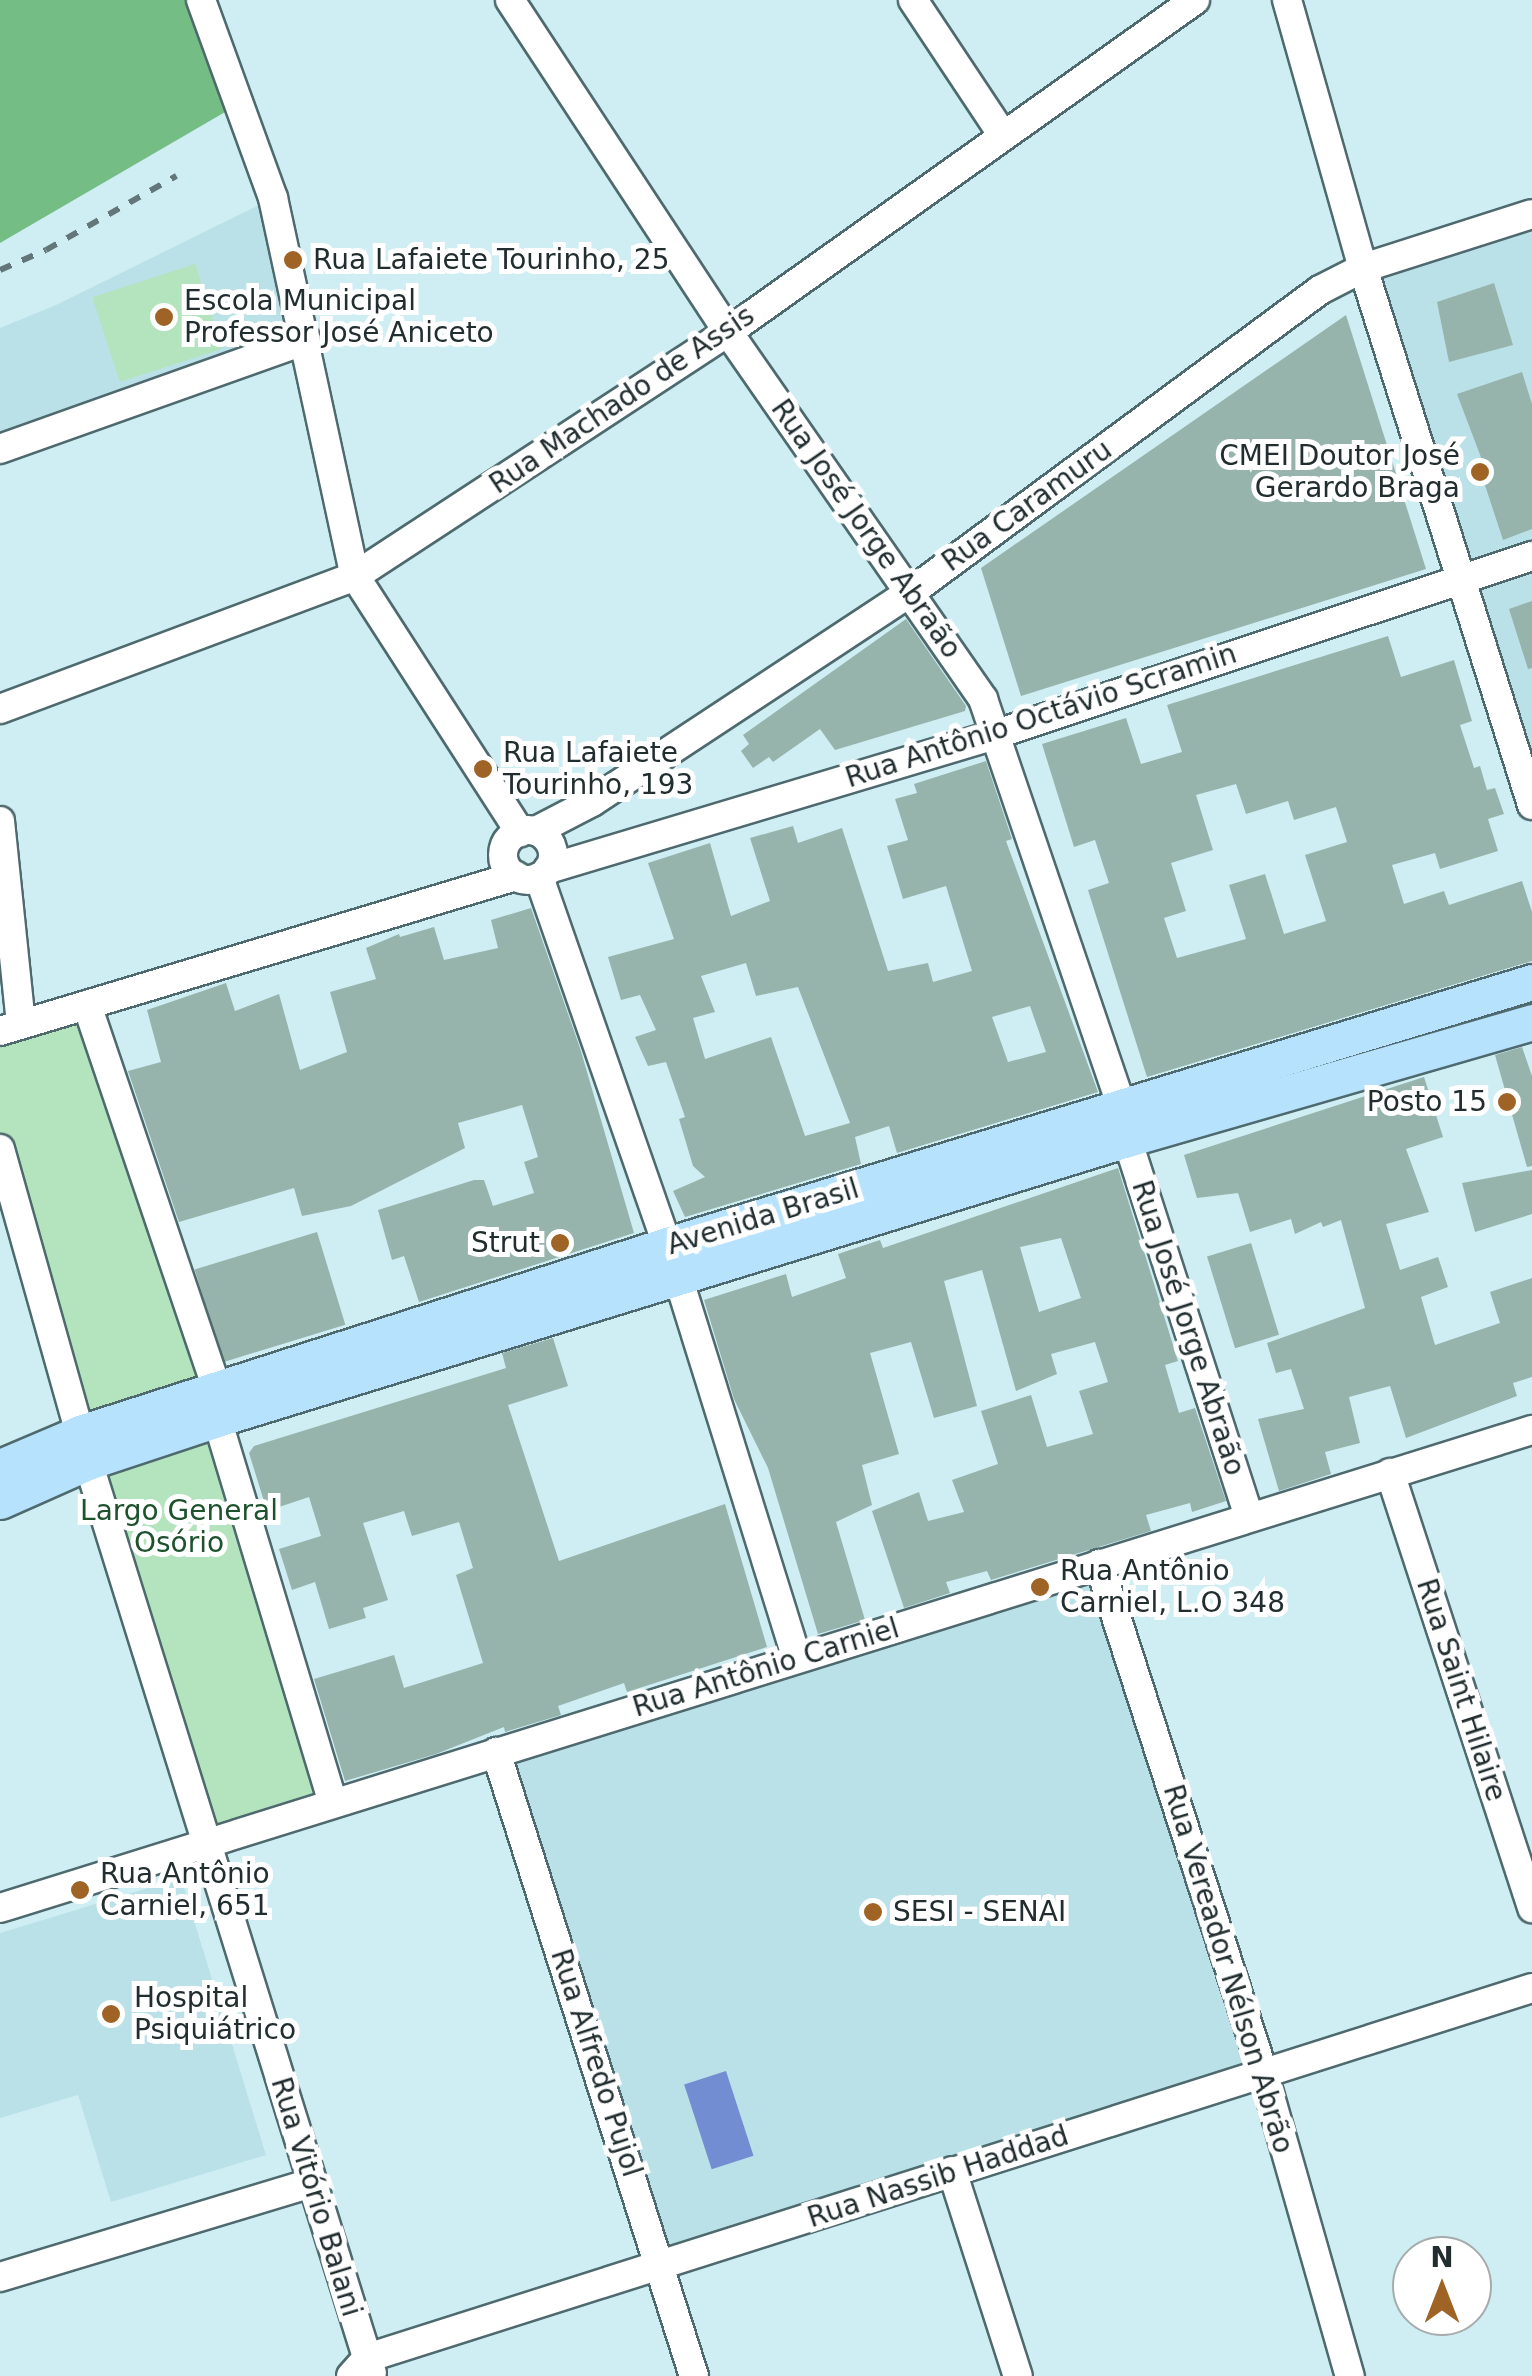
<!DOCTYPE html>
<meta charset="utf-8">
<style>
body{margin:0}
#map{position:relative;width:1532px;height:2376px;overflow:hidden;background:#cfeef3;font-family:"DejaVu Sans",sans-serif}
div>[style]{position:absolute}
.built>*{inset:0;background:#bbe1e8;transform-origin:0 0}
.green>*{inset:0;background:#b4e4bd;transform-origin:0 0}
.forest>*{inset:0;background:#74bd85}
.water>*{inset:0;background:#738dd3;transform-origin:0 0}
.building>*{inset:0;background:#96b3ac;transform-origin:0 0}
.roads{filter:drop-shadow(2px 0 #4e6a6e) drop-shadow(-2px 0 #4e6a6e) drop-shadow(0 2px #4e6a6e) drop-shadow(0 -2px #4e6a6e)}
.minor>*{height:28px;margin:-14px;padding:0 14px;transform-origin:14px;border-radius:14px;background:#fff}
.minor>.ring{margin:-14px;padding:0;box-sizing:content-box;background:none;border:28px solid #fff;border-radius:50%}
.major>*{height:35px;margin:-17.5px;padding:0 17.5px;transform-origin:17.5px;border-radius:17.5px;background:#b6e2fe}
.rail>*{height:6px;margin-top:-3px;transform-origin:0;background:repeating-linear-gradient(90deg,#637679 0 12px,transparent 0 24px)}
.dots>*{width:28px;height:28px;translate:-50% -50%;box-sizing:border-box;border:5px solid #fff;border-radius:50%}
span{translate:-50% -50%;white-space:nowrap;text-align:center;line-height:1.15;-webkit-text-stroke:10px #fff;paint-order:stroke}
.poi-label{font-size:28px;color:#212d2f}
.left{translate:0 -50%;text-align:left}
.right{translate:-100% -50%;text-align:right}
.street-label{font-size:28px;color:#212d2f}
.park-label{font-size:28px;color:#1d522d}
.north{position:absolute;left:1392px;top:2236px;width:100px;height:100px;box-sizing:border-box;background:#fff;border:2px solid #a6abac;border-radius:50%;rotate:0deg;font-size:28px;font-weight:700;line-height:40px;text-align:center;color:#212d2f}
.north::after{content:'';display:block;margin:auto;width:35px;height:45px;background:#9f6325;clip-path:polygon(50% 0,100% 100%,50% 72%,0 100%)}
</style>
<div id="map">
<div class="built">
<div style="clip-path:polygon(273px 198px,306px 340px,0 449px,0 328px,56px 305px)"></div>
<div style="clip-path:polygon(1532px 214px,1532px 556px,1461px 578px,1363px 268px)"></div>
<div style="clip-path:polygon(1532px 564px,1532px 788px,1469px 582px)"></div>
<div style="left:1087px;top:1567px;width:531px;height:619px;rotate:72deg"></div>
<div style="clip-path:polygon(181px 1878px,266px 2155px,111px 2202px,78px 2095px,0 2118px,0 1933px)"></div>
</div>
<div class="green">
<div style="left:195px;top:264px;width:89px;height:108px;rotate:72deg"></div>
<div style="clip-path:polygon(87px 1005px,217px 1390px,80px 1433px,0 1149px,0 1031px)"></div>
<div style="left:217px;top:1419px;width:401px;height:136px;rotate:73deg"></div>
</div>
<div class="forest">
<div style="clip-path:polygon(0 0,192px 0,232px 108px,0 243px)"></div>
</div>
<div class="water">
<div style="left:726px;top:2071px;width:89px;height:44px;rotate:72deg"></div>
</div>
<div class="building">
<div style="clip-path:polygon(1494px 283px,1513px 345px,1449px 362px,1437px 302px)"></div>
<div style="clip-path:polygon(1346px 315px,1426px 569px,1021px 696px,981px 568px)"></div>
<div style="clip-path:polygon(1522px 372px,1532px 404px,1532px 529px,1503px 540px,1480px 470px,1485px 468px,1457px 394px)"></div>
<div style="clip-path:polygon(1532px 601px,1532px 668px,1528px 669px,1509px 609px)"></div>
<div style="clip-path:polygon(906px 619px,966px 706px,965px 711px,835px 750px,820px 729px,773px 762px,769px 757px,753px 768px,741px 751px,749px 744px,743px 735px)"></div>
<div style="clip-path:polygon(evenodd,1388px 636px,1401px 677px,1454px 660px,1472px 721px,1460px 725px,1474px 768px,1480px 766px,1487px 790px,1495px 788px,1504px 814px,1488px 819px,1498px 851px,1440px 869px,1435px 853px,1392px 865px,1404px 904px,1444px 891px,1449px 905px,1522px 881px,1532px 912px,1532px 961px,1147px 1077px,1088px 890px,1109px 883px,1095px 840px,1074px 847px,1042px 744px,1126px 718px,1141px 764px,1182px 752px,1167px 705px,1388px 636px,1236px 784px,1246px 814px,1288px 801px,1294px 820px,1336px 807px,1347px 842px,1305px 855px,1326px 921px,1284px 934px,1265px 874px,1229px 885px,1246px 939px,1177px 958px,1164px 918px,1186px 911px,1171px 863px,1213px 850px,1196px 795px,1236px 784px)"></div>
<div style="clip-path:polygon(evenodd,986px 761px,1012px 839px,1006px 841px,1098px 1092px,897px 1153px,889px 1126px,855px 1137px,861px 1164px,685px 1217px,673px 1191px,705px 1177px,693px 1166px,679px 1119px,685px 1117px,666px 1062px,648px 1066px,635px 1037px,656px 1030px,640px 995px,621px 1000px,608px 957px,674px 939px,648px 863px,710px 843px,731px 916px,770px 901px,750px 838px,793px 826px,798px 843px,842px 828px,888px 971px,928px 963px,933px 982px,972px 971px,946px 886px,903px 899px,887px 846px,908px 840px,895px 799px,917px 793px,914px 784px,986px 761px,746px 963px,756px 996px,798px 987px,850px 1123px,805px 1136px,771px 1037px,705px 1059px,693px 1018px,715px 1012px,701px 976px,746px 963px,986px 761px,1030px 1006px,1046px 1052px,1008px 1062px,992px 1017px,1030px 1006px)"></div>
<div style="clip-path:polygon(531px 908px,580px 1048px,634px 1233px,419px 1302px,404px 1256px,392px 1260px,378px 1210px,474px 1180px,484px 1180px,493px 1206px,534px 1193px,524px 1162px,538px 1157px,522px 1105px,458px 1123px,465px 1148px,351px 1206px,302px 1216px,294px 1188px,179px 1222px,128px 1071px,161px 1062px,147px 1010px,226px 983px,235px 1011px,279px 994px,300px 1070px,347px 1052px,330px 992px,376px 979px,366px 948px,399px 934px,400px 937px,434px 927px,444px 960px,498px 948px,491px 920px)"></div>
<div style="clip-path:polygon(1522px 1047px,1532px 1076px,1532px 1166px,1527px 1167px,1495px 1055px)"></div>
<div style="clip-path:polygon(1424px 1077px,1443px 1137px,1406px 1149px,1429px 1212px,1386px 1224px,1400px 1270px,1438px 1257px,1448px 1287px,1421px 1297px,1435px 1345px,1500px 1323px,1490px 1292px,1532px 1278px,1532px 1377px,1513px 1383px,1517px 1396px,1406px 1438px,1390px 1386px,1349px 1397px,1360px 1443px,1325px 1452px,1331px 1474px,1279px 1491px,1258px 1419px,1304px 1409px,1291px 1369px,1276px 1373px,1267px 1343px,1365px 1308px,1341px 1220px,1323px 1227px,1321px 1222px,1295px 1234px,1291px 1219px,1250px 1232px,1238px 1193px,1197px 1198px,1184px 1155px)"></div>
<div style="clip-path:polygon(evenodd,1118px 1168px,1178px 1361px,1165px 1365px,1179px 1413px,1195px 1408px,1226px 1501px,1192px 1512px,1190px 1503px,1146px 1515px,1151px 1531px,991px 1580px,987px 1571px,946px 1582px,950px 1593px,904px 1608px,872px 1511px,919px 1492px,928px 1521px,964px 1512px,952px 1480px,998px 1464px,981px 1411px,1031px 1395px,1047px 1447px,1093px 1434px,1079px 1391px,1108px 1382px,1095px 1342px,1051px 1354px,1057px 1374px,1016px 1391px,982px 1270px,944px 1281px,977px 1406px,934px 1418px,911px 1342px,870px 1353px,899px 1454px,862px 1465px,872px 1505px,836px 1522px,865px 1620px,818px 1634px,768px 1468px,734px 1399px,704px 1300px,786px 1274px,792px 1297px,846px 1278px,838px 1254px,880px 1240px,883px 1248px,1118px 1168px,1061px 1238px,1081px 1298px,1039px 1312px,1020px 1247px,1061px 1238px)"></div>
<div style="clip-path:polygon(1532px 1170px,1532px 1214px,1475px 1232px,1462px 1183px)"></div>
<div style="left:317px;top:1232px;width:97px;height:128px;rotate:73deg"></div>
<div style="left:1251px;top:1243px;width:96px;height:46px;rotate:73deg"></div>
<div style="clip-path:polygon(553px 1338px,568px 1386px,508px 1405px,559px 1561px,725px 1504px,767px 1647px,627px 1692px,624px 1683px,558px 1706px,561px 1715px,505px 1732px,504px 1727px,436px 1754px,345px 1781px,314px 1679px,394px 1655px,404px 1688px,483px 1663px,456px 1575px,473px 1568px,459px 1522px,412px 1536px,404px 1511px,363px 1523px,388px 1600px,363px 1608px,366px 1618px,329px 1629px,315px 1582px,292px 1590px,279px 1549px,321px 1536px,309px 1497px,267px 1511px,249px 1453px,254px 1446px,506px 1368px,502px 1353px)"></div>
</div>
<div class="roads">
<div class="minor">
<div style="left:201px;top:0;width:211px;rotate:70deg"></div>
<div style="left:273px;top:198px;width:387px;rotate:77.8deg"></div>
<div style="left:355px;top:576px;width:305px;rotate:57.2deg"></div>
<div style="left:510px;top:0;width:397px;rotate:56.7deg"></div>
<div style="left:728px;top:332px;width:447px;rotate:55.2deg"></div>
<div style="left:983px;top:699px;width:432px;rotate:71.2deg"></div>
<div style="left:913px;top:0;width:161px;rotate:56.4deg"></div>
<div style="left:1287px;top:0;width:279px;rotate:74.2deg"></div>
<div style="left:1363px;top:268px;width:563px;rotate:72.53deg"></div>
<div style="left:0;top:449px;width:325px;rotate:-19.6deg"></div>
<div style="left:0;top:709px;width:379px;rotate:-20.5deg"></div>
<div style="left:355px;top:576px;width:446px;rotate:-33.2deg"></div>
<div style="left:728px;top:332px;width:573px;rotate:-35.41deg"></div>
<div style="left:0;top:821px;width:204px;rotate:84.1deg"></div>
<div class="ring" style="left:503px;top:830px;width:22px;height:22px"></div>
<div style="left:536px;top:831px;width:63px;rotate:-27.4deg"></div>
<div style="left:592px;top:802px;width:382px;rotate:-33.4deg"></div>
<div style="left:911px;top:592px;width:508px;rotate:-36.44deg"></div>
<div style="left:1320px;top:290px;width:48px;rotate:-27.1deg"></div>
<div style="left:1363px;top:268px;width:177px;rotate:-17.7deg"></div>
<div style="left:548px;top:869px;width:469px;rotate:-16.7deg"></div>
<div style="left:997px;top:734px;width:564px;rotate:-18.4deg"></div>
<div style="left:539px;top:877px;width:423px;rotate:70.8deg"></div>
<div style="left:678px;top:1277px;width:399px;rotate:72.7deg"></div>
<div style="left:87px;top:1005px;width:406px;rotate:71.3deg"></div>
<div style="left:0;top:1031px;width:539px;rotate:-16.72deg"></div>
<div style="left:1127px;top:1139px;width:397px;rotate:72.1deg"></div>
<div style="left:0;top:1149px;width:295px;rotate:74.3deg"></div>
<div style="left:217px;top:1419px;width:401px;rotate:73.2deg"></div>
<div style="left:88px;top:1462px;width:954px;rotate:72.69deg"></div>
<div style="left:1390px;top:1473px;width:458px;rotate:71.9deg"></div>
<div style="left:1099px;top:1564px;width:537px;rotate:72.1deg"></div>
<div style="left:1264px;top:2075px;width:313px;rotate:74.1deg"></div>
<div style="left:496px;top:1752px;width:655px;rotate:72.4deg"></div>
<div style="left:0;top:1908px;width:1605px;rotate:-17.33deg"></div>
<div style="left:952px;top:2171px;width:215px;rotate:72.2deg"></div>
<div style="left:0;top:2277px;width:326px;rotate:-16.8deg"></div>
<div style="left:351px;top:2376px;width:24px;rotate:-48deg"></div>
<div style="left:367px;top:2358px;width:1222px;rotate:-17.62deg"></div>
</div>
<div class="major">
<div style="left:0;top:1467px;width:87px;rotate:-23deg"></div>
<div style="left:80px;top:1433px;width:616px;rotate:-17.76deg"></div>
<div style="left:667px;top:1245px;width:904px;rotate:-16.91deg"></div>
<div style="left:0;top:1501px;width:96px;rotate:-23.9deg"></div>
<div style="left:88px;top:1462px;width:136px;rotate:-18.4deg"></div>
<div style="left:217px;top:1419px;width:952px;rotate:-17.1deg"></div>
<div style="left:1127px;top:1139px;width:422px;rotate:-16.1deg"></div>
</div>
</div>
<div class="rail">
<div style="left:0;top:270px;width:50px;rotate:-23.5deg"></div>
<div style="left:46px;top:250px;width:150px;rotate:-29.6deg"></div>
</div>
<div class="dots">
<div style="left:293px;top:260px;background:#9f6325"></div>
<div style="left:164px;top:317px;background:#9f6325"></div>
<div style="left:1480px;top:472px;background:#9f6325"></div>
<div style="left:483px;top:769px;background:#9f6325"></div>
<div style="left:1507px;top:1102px;background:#9f6325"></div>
<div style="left:560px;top:1243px;background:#9f6325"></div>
<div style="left:1040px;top:1587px;background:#9f6325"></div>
<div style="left:80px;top:1890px;background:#9f6325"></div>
<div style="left:873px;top:1912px;background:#9f6325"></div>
<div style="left:111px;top:2014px;background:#9f6325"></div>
</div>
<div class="poi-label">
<span class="left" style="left:313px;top:260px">Rua Lafaiete Tourinho, 25</span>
<span class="left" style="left:184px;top:317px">Escola Municipal<br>Professor José Aniceto</span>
<span class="right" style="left:1460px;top:472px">CMEI Doutor José<br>Gerardo Braga</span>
<span class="left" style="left:503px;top:769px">Rua Lafaiete<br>Tourinho, 193</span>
<span class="right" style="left:1487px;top:1102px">Posto 15</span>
<span class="right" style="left:540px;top:1243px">Strut</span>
<span class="left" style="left:1060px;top:1587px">Rua Antônio<br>Carniel, L.O 348</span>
<span class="left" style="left:100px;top:1890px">Rua Antônio<br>Carniel, 651</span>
<span class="left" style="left:893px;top:1912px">SESI - SENAI</span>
<span class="left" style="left:134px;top:2014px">Hospital<br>Psiquiátrico</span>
</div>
<div class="street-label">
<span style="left:622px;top:400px;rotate:-34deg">Rua Machado de Assis</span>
<span style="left:1027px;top:506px;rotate:-36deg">Rua Caramuru</span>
<span style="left:866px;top:529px;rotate:55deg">Rua José Jorge Abraão</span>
<span style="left:1041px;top:716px;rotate:-18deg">Rua Antônio Octávio Scramin</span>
<span style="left:763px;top:1217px;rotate:-17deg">Avenida Brasil</span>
<span style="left:1188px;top:1328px;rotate:72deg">Rua José Jorge Abraão</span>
<span style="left:766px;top:1668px;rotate:-17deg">Rua Antônio Carniel</span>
<span style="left:1461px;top:1690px;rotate:72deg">Rua Saint Hilaire</span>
<span style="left:1228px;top:1969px;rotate:73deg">Rua Vereador Nélson Abrão</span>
<span style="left:596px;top:2063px;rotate:72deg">Rua Alfredo Pujol</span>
<span style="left:938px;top:2177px;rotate:-18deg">Rua Nassib Haddad</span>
<span style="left:316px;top:2197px;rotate:73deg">Rua Vitório Balani</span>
</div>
<div class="park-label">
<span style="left:179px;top:1527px">Largo General<br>Osório</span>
</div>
<div class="north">N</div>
</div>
